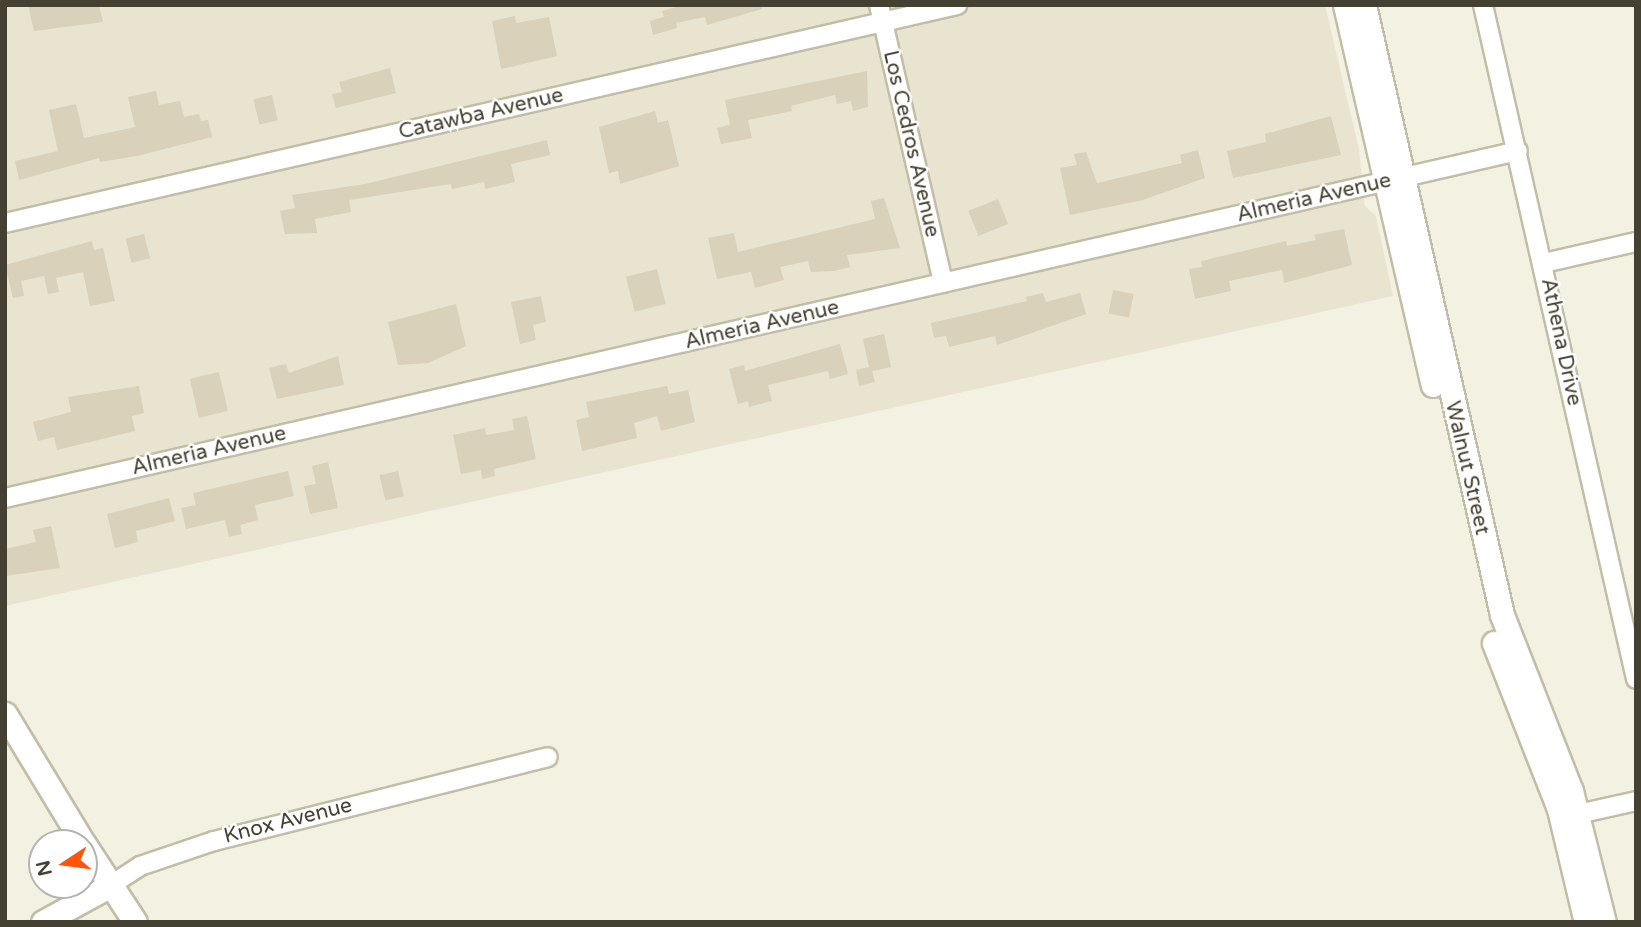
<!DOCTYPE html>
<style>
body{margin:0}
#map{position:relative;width:1641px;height:927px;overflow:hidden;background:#f3f1e2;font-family:"Varela Round",sans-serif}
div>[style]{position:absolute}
.residential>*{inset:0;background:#e8e4d0}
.building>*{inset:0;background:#d9d1b9;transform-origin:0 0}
.roads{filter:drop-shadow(2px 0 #c2bda7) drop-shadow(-2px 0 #c2bda7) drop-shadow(0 2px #c2bda7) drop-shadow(0 -2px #c2bda7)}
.minor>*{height:18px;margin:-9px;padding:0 9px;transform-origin:9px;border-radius:9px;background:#fff}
.tertiary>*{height:23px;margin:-11.5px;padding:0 11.5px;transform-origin:11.5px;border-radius:11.5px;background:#fff}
span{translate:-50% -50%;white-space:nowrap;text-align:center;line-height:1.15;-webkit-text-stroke:5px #fff;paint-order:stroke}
.street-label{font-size:21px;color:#454132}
.frame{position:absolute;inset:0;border:7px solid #454132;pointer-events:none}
.north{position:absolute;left:28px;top:829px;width:70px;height:70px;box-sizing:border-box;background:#fff;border:2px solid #b5b3ad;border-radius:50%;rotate:257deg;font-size:19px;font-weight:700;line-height:28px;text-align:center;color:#454132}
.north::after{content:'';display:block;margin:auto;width:24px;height:32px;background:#ff550d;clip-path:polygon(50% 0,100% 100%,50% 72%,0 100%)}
</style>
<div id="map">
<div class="residential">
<div style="clip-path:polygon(5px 5px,1325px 5px,1359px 149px,1365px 206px,1376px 216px,1393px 296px,5px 606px)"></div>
</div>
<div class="building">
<div style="clip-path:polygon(28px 5px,99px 5px,103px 22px,34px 31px)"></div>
<div style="clip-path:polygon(683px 5px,761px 5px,762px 9px,707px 25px,705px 17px,676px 23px,677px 28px,653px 35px,650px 21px,664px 17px,662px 11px)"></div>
<div style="clip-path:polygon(515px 16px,516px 23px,549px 17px,557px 56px,501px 69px,492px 21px)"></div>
<div style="clip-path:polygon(390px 68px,396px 93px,336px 108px,332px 94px,342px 92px,339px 82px)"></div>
<div style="clip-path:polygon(867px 71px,868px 107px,853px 111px,851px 101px,837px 104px,835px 95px,791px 106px,792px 111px,748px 120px,752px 138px,721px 144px,717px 128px,730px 125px,725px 100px)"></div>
<div style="clip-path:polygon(156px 91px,159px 105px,180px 101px,184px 117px,199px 114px,201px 121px,208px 120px,212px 137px,137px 156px,100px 162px,99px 158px,19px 180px,15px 161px,58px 151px,49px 110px,76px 104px,84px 138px,135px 127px,128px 97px)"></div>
<div style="left:272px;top:95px;width:26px;height:19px;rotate:77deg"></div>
<div style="clip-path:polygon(655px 111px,658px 123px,668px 120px,679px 166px,620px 184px,618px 171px,609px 173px,599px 127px)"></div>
<div style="clip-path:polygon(1331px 116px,1341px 155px,1233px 178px,1227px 151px,1266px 142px,1265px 134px)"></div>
<div style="clip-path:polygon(547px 140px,550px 155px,511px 164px,515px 182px,485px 189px,484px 182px,452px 189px,451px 184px,349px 200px,351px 212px,315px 219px,317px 233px,285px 234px,280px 211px,295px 208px,292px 195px,365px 184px)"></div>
<div style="clip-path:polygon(1198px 150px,1205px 178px,1143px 200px,1070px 215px,1060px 168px,1077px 165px,1074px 154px,1086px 152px,1097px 183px,1182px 163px,1180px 155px)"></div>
<div style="clip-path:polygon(884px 198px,900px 248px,847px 255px,850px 267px,834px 271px,811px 272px,808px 261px,780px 267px,784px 280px,755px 288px,751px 272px,717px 279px,708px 238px,734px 233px,738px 252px,875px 219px,871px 201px)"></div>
<div style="left:998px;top:199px;width:27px;height:32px;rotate:68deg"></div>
<div style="clip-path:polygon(1344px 229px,1352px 265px,1284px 283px,1282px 270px,1229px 281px,1231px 291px,1195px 299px,1189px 269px,1202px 267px,1201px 261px,1286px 241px,1287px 246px,1316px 240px,1314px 235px)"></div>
<div style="left:144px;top:234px;width:25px;height:19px;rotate:76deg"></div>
<div style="clip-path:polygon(92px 241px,94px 250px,103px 248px,115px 301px,90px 306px,83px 272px,56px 278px,59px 292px,48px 294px,44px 276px,21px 281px,24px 296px,13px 298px,5px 265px)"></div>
<div style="left:657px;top:269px;width:36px;height:32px;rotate:76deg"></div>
<div style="left:1113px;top:290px;width:21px;height:24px;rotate:11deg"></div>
<div style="clip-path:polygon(1043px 293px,1046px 302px,1080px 293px,1086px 314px,997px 345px,995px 336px,949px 347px,946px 336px,934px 338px,931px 323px,1027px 301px,1026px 297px)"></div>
<div style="clip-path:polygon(541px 296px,546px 322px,533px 325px,536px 340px,520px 344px,511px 302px)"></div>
<div style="clip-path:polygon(456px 304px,466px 346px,428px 363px,398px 365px,388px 322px)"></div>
<div style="clip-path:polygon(884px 334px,891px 367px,872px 371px,875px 382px,859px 386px,856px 370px,869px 367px,863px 339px)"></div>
<div style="clip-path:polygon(840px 344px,848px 374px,830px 379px,828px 371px,768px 385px,772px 401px,749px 407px,748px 401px,738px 404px,729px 369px,744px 365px,745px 371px)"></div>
<div style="clip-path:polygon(338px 356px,344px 385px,277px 399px,269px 368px,286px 364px,289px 373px)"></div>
<div style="left:219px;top:372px;width:40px;height:30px;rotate:77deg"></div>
<div style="clip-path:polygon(139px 386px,144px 413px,132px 416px,135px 431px,57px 450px,54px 437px,38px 441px,33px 422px,71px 412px,68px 397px)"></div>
<div style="clip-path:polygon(667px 386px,669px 394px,688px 390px,695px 422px,661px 431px,657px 416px,634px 423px,637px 438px,582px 451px,576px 420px,589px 417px,586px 402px)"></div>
<div style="clip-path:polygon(527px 416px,536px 459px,494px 469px,495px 476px,482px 479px,481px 470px,461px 474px,453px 435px,485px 428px,486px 435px,514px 430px,512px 419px)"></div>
<div style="clip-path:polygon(328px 462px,338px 508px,310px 514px,304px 486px,316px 484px,312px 466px)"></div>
<div style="clip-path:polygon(288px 471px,294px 496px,255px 505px,258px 520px,240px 525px,242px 534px,229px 537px,225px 520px,186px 529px,181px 508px,196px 505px,193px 493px)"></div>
<div style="left:398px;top:471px;width:26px;height:19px;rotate:77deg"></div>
<div style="clip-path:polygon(169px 498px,175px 521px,136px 531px,138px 542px,115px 548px,107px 514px)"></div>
<div style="clip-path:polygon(51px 526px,60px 568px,5px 576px,5px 549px,36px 542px,33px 530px)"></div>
</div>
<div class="roads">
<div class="minor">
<div style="left:879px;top:5px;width:285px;rotate:77deg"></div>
<div style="left:1483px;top:5px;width:691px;rotate:77.21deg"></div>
<div style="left:5px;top:223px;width:977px;rotate:-12.9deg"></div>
<div style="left:1544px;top:263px;width:94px;rotate:-12.9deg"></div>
<div style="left:5px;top:498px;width:1552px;rotate:-12.92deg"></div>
<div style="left:1578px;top:814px;width:59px;rotate:-12.6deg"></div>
<div style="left:111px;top:885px;width:35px;rotate:-33deg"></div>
<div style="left:140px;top:866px;width:78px;rotate:-18.7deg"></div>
<div style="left:214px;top:841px;width:344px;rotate:-14.1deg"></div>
</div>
<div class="tertiary">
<div style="left:1345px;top:5px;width:390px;rotate:77deg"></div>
<div style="left:1364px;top:5px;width:625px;rotate:77.25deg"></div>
<div style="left:1502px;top:615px;width:189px;rotate:68.6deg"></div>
<div style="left:1571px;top:791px;width:135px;rotate:75.9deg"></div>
<div style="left:1494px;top:643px;width:178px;rotate:68.6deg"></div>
<div style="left:1559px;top:809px;width:116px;rotate:76.6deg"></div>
<div style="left:5px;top:714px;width:151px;rotate:58.8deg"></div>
<div style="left:84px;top:844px;width:93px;rotate:56.8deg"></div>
<div style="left:43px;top:922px;width:77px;rotate:-28.6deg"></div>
</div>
</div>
<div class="street-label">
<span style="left:481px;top:114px;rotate:-13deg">Catawba Avenue</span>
<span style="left:911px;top:144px;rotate:77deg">Los Cedros Avenue</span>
<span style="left:1314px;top:198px;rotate:-13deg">Almeria Avenue</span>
<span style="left:762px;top:325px;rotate:-13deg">Almeria Avenue</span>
<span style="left:1561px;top:342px;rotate:78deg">Athena Drive</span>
<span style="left:209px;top:451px;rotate:-13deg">Almeria Avenue</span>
<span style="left:1467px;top:468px;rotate:77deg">Walnut Street</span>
<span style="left:288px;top:821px;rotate:-14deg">Knox Avenue</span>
</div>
<div class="frame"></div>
<div class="north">N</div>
</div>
